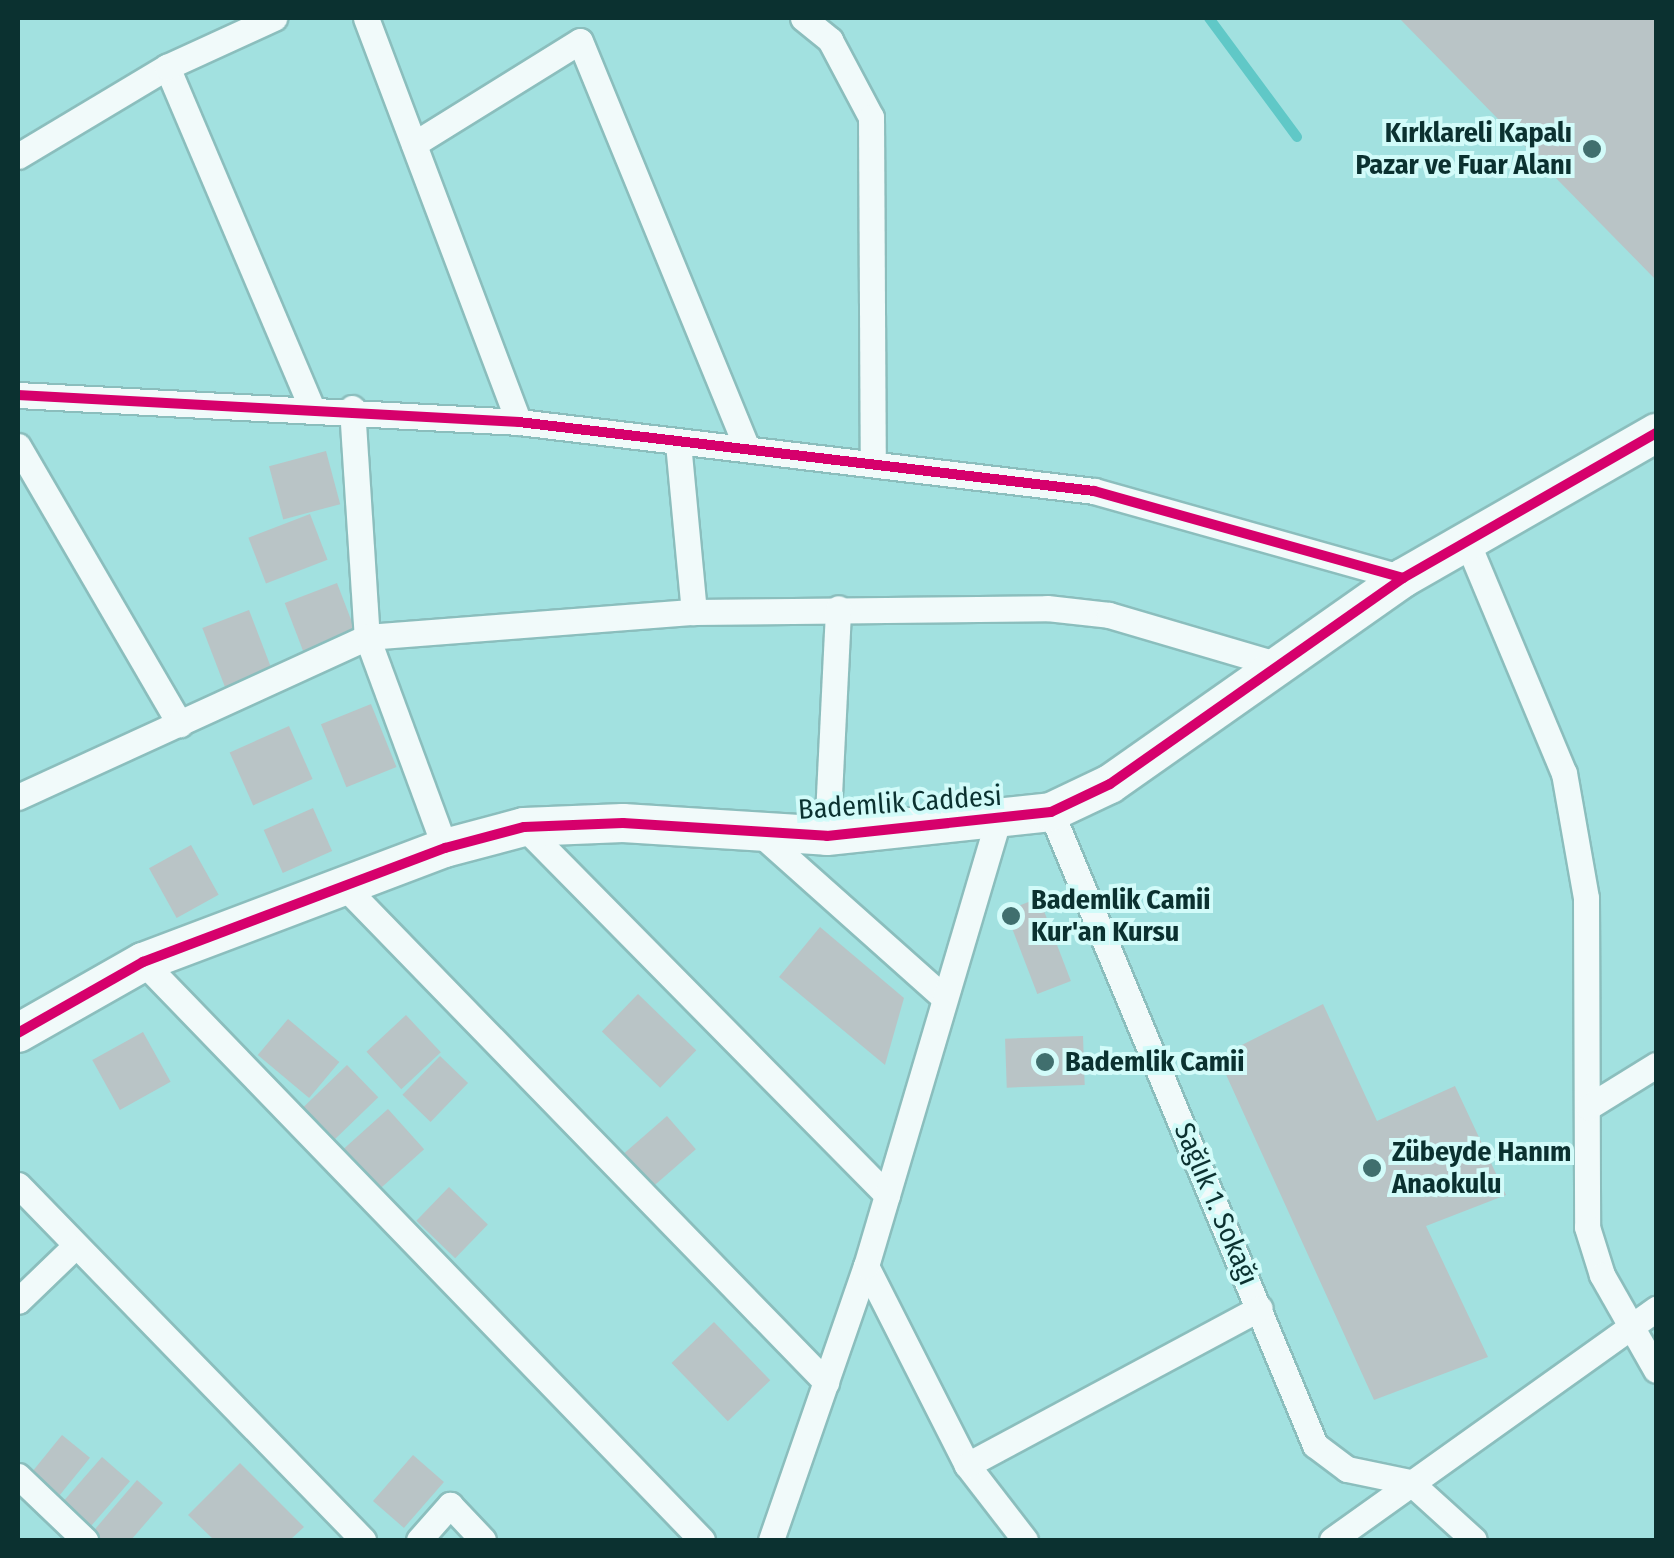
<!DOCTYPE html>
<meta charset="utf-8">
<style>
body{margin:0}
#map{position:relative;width:1674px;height:1558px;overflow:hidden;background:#a2e1e0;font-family:"Fira Sans Condensed",sans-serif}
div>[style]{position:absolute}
.stream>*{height:10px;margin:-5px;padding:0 5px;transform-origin:5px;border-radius:5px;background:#60c8c7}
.building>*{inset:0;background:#b9c4c6;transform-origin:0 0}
.roads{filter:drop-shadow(2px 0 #8bbebd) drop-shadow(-2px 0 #8bbebd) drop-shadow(0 2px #8bbebd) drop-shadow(0 -2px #8bbebd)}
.street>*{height:25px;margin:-12.5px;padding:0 12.5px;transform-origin:12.5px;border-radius:12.5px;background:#f1fafa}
.secondary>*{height:38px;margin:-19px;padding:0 19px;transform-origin:19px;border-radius:19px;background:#f1fafa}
.cycleway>*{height:10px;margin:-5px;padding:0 5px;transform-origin:5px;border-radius:5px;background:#d6006c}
.dots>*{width:28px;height:28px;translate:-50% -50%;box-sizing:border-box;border:5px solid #d2fbf9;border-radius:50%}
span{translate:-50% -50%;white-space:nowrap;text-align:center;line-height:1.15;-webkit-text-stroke:8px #d2fbf9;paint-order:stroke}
.poi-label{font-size:28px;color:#0b3130;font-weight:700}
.right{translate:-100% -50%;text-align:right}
.left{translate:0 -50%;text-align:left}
.street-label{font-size:28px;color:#0b3130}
.frame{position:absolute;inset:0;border:20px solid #0b3130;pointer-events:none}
</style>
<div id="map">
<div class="stream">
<div style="left:1209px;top:18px;width:148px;rotate:53.5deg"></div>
</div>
<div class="building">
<div style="clip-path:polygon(1399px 18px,1656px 18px,1656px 280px)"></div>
<div style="left:326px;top:451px;width:55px;height:59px;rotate:75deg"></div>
<div style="left:310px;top:514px;width:49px;height:66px;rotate:69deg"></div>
<div style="left:337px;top:583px;width:58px;height:56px;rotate:69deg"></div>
<div style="left:249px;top:610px;width:64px;height:50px;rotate:69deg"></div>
<div style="left:371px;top:704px;width:68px;height:54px;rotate:68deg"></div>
<div style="left:289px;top:726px;width:58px;height:65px;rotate:66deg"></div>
<div style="left:313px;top:808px;width:47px;height:54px;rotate:66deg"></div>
<div style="left:191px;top:845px;width:57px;height:48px;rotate:61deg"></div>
<div style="left:1039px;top:898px;width:89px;height:36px;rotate:69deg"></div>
<div style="clip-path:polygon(820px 927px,904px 998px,885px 1065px,779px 977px)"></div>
<div style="left:638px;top:994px;width:81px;height:52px;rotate:44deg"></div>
<div style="clip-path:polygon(1323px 1004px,1377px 1121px,1455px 1086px,1506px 1195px,1426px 1226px,1488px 1357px,1374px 1400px,1218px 1057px)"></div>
<div style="left:406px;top:1015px;width:51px;height:54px;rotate:47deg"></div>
<div style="left:288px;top:1019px;width:67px;height:47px;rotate:40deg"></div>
<div style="left:143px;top:1032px;width:57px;height:58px;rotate:61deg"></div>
<div style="left:1083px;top:1036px;width:49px;height:78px;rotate:88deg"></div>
<div style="left:440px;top:1056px;width:39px;height:54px;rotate:44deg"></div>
<div style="left:347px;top:1065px;width:45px;height:64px;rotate:46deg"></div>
<div style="left:388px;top:1109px;width:54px;height:62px;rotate:48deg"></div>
<div style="left:667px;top:1116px;width:44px;height:62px;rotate:49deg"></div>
<div style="left:449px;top:1187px;width:54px;height:47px;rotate:44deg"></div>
<div style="left:714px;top:1322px;width:81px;height:59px;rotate:46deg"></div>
<div style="left:62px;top:1435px;width:36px;height:56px;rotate:39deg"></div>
<div style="left:413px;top:1455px;width:41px;height:61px;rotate:41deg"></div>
<div style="left:102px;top:1457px;width:37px;height:69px;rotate:41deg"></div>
<div style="clip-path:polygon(240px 1463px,304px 1527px,290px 1540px,214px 1540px,188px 1515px)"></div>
<div style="clip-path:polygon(137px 1480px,163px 1503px,131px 1540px,96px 1540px,90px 1535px)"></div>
</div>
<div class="roads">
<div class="street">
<div style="left:366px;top:18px;width:432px;rotate:69.3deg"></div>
<div style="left:803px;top:18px;width:35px;rotate:39deg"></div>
<div style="left:830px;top:40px;width:87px;rotate:62deg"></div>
<div style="left:871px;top:117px;width:347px;rotate:89.7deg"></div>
<div style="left:167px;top:67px;width:369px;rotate:67deg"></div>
<div style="left:414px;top:144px;width:195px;rotate:-31.8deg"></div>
<div style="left:580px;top:41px;width:441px;rotate:67.7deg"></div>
<div style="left:18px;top:156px;width:174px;rotate:-30.9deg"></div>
<div style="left:167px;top:67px;width:118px;rotate:-24.6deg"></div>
<div style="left:18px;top:395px;width:502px;rotate:3.08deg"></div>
<div style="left:519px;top:422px;width:579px;rotate:6.84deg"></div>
<div style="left:1094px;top:491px;width:321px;rotate:15.7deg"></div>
<div style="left:352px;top:408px;width:229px;rotate:86.3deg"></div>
<div style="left:367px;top:637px;width:225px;rotate:69.7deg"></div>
<div style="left:678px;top:443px;width:170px;rotate:84.6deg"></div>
<div style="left:18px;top:446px;width:322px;rotate:59.8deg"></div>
<div style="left:1468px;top:544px;width:248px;rotate:67.3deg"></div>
<div style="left:1564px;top:773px;width:127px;rotate:80deg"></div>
<div style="left:1586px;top:898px;width:329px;rotate:89.8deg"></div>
<div style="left:1587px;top:1227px;width:50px;rotate:72.6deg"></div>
<div style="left:1602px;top:1275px;width:109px;rotate:60.4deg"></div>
<div style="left:18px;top:797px;width:384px;rotate:-24.6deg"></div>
<div style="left:367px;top:637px;width:328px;rotate:-4.4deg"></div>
<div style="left:694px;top:612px;width:353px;rotate:-0.6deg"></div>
<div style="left:1047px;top:608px;width:62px;rotate:6.4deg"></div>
<div style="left:1109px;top:615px;width:170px;rotate:16.4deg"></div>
<div style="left:1051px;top:812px;width:686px;rotate:67.36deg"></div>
<div style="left:1315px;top:1445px;width:40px;rotate:37deg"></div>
<div style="left:1347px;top:1469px;width:64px;rotate:11.7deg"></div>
<div style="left:524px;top:827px;width:517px;rotate:45.39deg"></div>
<div style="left:757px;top:831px;width:249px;rotate:41.7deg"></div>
<div style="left:827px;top:836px;width:228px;rotate:-87.2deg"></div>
<div style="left:344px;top:886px;width:692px;rotate:45.82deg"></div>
<div style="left:143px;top:962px;width:804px;rotate:45.96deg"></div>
<div style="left:1588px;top:1107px;width:80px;rotate:-31.7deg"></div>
<div style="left:18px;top:1185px;width:495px;rotate:45.8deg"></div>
<div style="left:866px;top:1266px;width:223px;rotate:63.1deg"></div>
<div style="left:967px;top:1465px;width:95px;rotate:52.3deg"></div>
<div style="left:18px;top:1301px;width:76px;rotate:-43.9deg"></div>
<div style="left:967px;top:1465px;width:332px;rotate:-28.2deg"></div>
<div style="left:18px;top:1476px;width:93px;rotate:43.7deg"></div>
<div style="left:1410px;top:1482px;width:86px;rotate:42.2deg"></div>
<div style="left:419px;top:1540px;width:47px;rotate:-48.5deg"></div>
<div style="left:450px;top:1505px;width:48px;rotate:46.7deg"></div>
<div style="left:771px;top:1540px;width:290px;rotate:-70.9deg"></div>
<div style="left:866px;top:1266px;width:464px;rotate:-73.5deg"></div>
<div style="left:1332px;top:1540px;width:398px;rotate:-35.5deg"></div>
</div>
<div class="secondary">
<div style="left:18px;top:1033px;width:144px;rotate:-29.6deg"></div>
<div style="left:143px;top:962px;width:323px;rotate:-20.7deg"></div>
<div style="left:445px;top:848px;width:82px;rotate:-14.9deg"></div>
<div style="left:524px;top:827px;width:99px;rotate:-2.3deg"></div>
<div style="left:623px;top:823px;width:204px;rotate:3.6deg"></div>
<div style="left:827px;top:836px;width:225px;rotate:-6.1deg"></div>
<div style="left:1051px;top:812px;width:65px;rotate:-25.4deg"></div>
<div style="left:1110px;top:784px;width:358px;rotate:-35.1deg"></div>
<div style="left:1403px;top:578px;width:292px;rotate:-29.8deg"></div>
</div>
</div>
<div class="cycleway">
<div style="left:18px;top:395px;width:502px;rotate:3.08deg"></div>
<div style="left:519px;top:422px;width:579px;rotate:6.84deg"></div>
<div style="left:1094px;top:491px;width:321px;rotate:15.7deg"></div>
<div style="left:18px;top:1033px;width:144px;rotate:-29.6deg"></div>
<div style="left:143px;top:962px;width:323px;rotate:-20.7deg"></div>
<div style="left:445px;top:848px;width:82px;rotate:-14.9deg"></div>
<div style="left:524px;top:827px;width:99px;rotate:-2.3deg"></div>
<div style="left:623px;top:823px;width:204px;rotate:3.6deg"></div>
<div style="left:827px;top:836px;width:225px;rotate:-6.1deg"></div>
<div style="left:1051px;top:812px;width:65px;rotate:-25.4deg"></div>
<div style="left:1110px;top:784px;width:358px;rotate:-35.1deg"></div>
<div style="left:1403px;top:578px;width:292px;rotate:-29.8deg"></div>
</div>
<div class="dots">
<div style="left:1592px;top:149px;background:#406f6e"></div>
<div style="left:1011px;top:916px;background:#406f6e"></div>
<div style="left:1045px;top:1062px;background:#406f6e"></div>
<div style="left:1372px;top:1168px;background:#406f6e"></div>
</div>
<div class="poi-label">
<span class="right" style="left:1572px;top:149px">Kırklareli Kapalı<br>Pazar ve Fuar Alanı</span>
<span class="left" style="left:1031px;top:916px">Bademlik Camii<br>Kur'an Kursu</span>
<span class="left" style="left:1065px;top:1062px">Bademlik Camii</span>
<span class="left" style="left:1392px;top:1168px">Zübeyde Hanım<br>Anaokulu</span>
</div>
<div class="street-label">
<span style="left:900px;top:803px;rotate:-4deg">Bademlik Caddesi</span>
<span style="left:1216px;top:1204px;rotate:67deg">Sağlık 1. Sokağı</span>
</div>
<div class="frame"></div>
</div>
